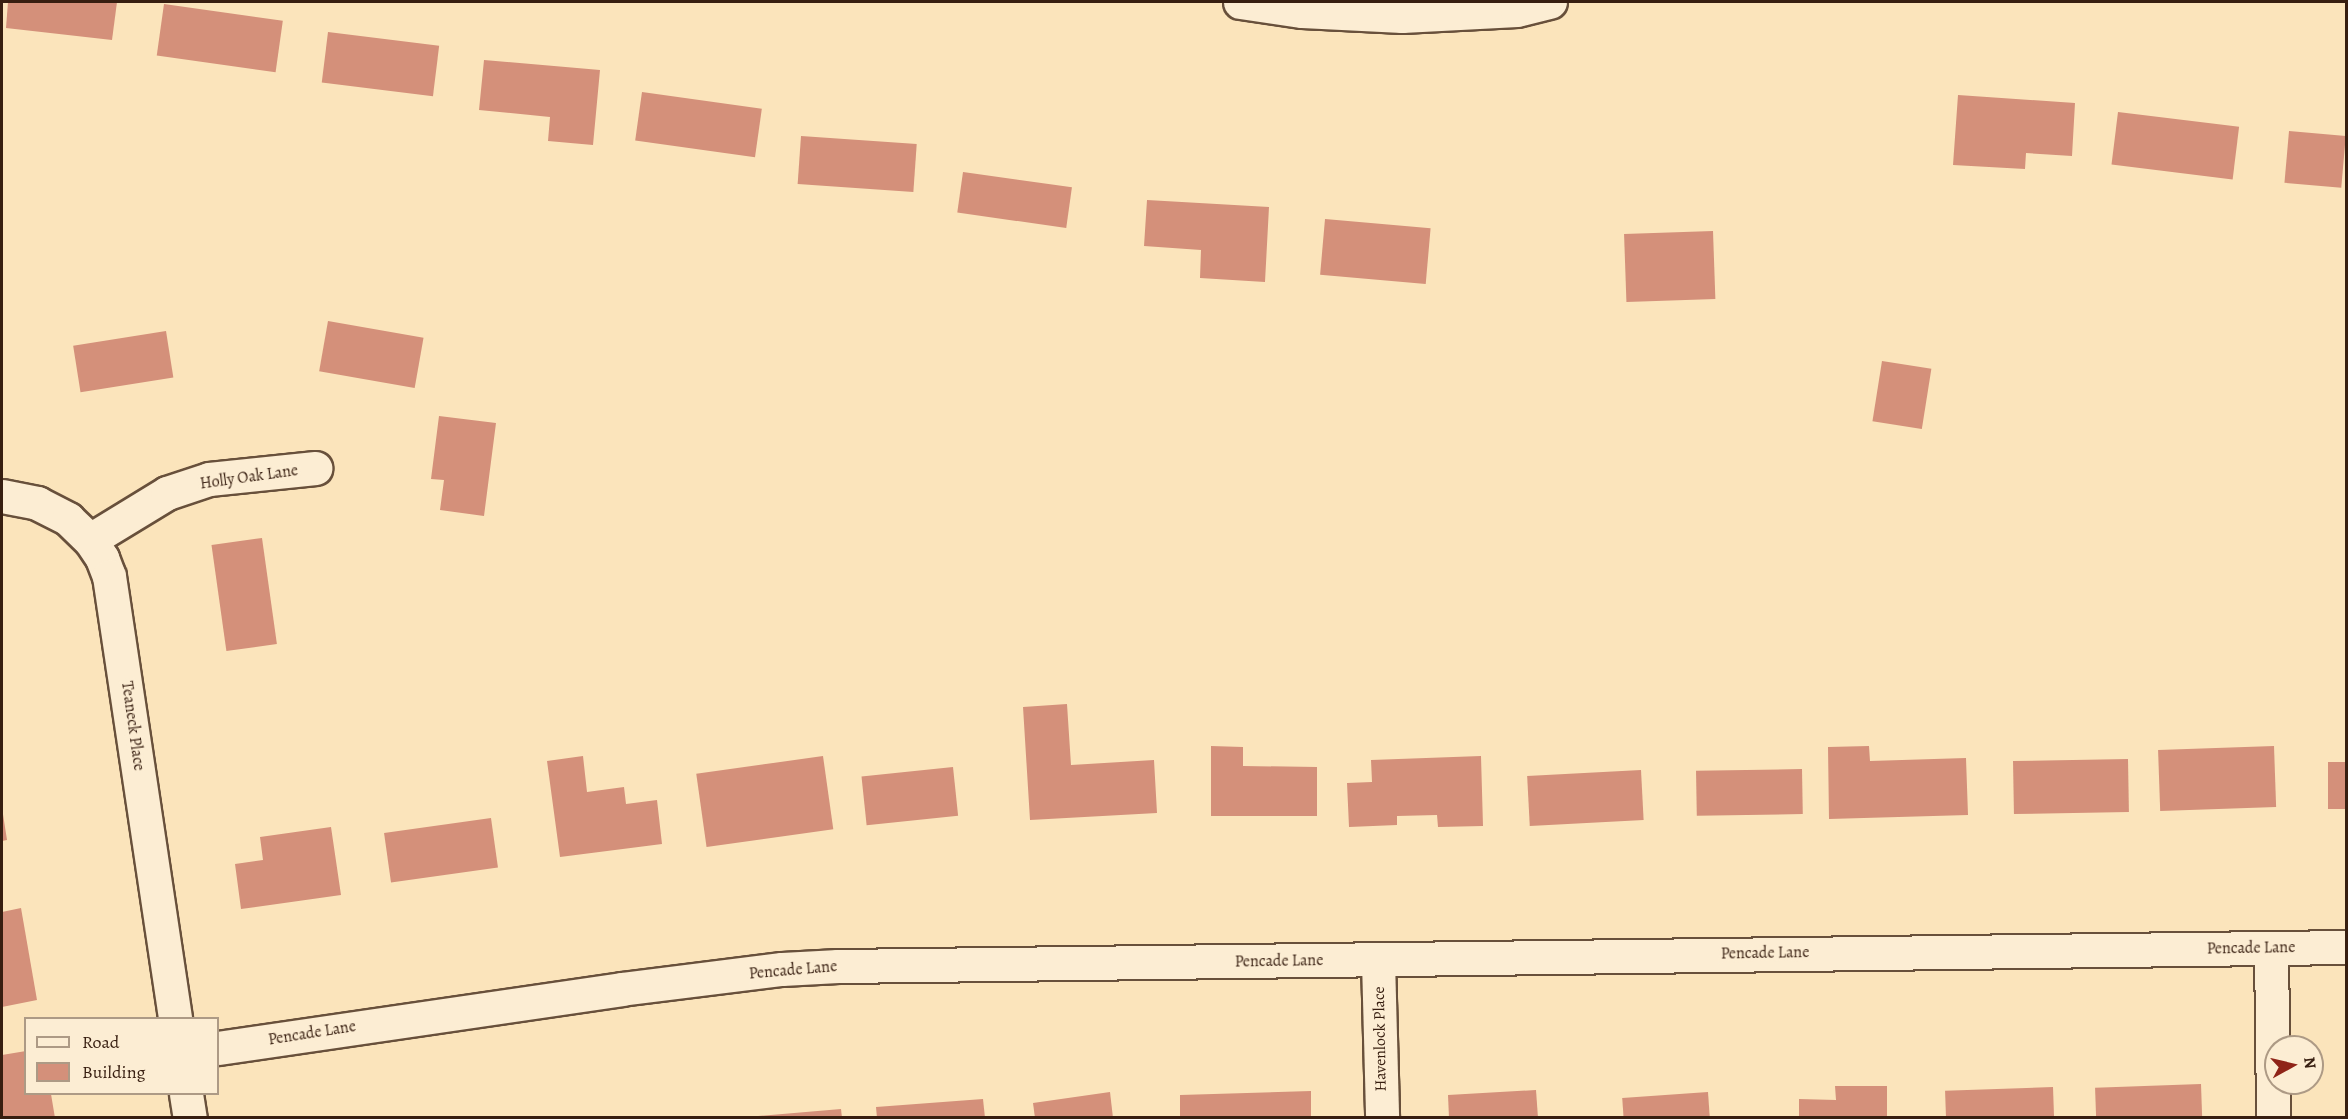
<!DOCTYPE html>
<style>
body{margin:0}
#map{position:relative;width:2348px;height:1119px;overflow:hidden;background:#fbe4bb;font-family:Alegreya,serif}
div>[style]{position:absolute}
.building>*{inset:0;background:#d4907a;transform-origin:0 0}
.roads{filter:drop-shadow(2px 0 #68503b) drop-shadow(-2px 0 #68503b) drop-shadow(0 2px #68503b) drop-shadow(0 -2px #68503b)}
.minor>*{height:33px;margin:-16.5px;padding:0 16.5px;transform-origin:16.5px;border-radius:16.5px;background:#fcedd3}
span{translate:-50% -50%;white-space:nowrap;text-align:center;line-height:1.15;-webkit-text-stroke:6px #fcedd3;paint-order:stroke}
.street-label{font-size:16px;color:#371e10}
.frame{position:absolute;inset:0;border:3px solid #371e10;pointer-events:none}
.legend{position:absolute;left:24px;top:1017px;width:195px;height:78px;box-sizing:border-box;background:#fcedd3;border:2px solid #ad9a85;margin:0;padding:8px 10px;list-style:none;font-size:18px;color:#371e10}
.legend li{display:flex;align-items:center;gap:12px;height:30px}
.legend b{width:30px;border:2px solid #ad9a85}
.north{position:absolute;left:2264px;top:1035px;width:60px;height:60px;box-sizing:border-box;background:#fcedd3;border:2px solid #ad9a85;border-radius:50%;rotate:82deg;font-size:16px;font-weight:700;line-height:24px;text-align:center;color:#371e10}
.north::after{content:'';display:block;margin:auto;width:21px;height:27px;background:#8f2418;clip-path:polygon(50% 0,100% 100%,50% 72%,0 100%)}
</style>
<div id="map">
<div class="building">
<div style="clip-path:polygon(8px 2px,117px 2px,112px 40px,6px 28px)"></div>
<div style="left:164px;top:4px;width:120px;height:52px;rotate:8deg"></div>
<div style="left:328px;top:32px;width:112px;height:51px;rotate:7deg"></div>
<div style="clip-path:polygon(484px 60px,600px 70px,593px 145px,548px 141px,550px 117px,479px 110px)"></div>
<div style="left:642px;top:92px;width:121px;height:49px;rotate:8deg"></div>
<div style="clip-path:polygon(1958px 95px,2075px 103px,2072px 156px,2026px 153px,2025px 169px,1953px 165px)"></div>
<div style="left:2118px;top:112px;width:122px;height:53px;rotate:7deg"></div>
<div style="left:2289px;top:131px;width:57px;height:52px;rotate:5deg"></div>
<div style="left:801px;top:136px;width:116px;height:48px;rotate:4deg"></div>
<div style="left:963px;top:172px;width:110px;height:41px;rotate:8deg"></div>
<div style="clip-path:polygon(1147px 200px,1269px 207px,1265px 282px,1200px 278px,1201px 250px,1144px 246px)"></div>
<div style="left:1325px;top:219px;width:106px;height:56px;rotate:5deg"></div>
<div style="left:1713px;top:231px;width:68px;height:89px;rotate:88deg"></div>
<div style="left:328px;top:321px;width:97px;height:51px;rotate:10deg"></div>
<div style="left:166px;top:331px;width:47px;height:94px;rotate:81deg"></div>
<div style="left:1882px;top:361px;width:50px;height:61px;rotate:9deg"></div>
<div style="clip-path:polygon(439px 416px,496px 423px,484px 516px,440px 510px,444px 480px,431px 479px)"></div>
<div style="left:262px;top:538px;width:107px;height:51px;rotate:82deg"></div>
<div style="clip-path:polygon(1067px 704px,1071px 765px,1154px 760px,1157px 813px,1030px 820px,1023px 707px)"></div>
<div style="clip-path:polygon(1211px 746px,1243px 747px,1243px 766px,1317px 767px,1317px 816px,1211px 816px)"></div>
<div style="clip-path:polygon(1869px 746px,1870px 761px,1966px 758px,1968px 815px,1829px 819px,1828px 747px)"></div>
<div style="left:2274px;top:746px;width:61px;height:116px;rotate:88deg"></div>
<div style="clip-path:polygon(583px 756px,587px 792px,624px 787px,626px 804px,657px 800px,662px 844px,560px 857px,547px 761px)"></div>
<div style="left:823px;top:756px;width:74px;height:128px;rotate:82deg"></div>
<div style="clip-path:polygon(1481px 756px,1483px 826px,1438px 827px,1437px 815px,1397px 816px,1397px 825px,1349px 827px,1347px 783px,1372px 782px,1371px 760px)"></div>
<div style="left:2128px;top:759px;width:53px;height:115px;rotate:89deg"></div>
<div style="left:2346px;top:762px;width:47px;height:18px;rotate:90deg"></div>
<div style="left:953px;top:767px;width:49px;height:92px;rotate:84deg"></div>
<div style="left:1802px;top:769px;width:45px;height:106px;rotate:89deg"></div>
<div style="left:1641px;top:770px;width:50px;height:114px;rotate:87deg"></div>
<div style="clip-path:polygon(2px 808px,7px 840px,2px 841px)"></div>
<div style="left:491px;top:818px;width:50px;height:108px;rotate:82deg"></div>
<div style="clip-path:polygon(331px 827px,341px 895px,241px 909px,235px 864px,263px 860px,260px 837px)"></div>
<div style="clip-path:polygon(21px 908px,37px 1000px,2px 1007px,2px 912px)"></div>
<div style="clip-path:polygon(26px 1051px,26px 1094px,51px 1094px,55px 1118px,2px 1118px,2px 1055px)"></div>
<div style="left:2201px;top:1084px;width:34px;height:106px;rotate:88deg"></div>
<div style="clip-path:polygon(1835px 1086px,1887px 1086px,1887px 1118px,1799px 1118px,1799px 1099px,1836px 1100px)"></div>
<div style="left:2053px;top:1087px;width:31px;height:108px;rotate:88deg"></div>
<div style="clip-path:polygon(1536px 1090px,1538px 1118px,1449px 1118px,1448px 1095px)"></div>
<div style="clip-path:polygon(1311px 1091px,1311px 1118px,1180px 1118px,1180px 1095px)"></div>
<div style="clip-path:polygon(1110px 1092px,1113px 1118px,1035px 1118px,1033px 1103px)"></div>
<div style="left:1708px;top:1092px;width:26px;height:86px;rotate:86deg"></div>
<div style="clip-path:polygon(983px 1099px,985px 1118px,877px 1118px,876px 1107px)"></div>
<div style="clip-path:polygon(841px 1109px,842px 1118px,758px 1118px,758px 1116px)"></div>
</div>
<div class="roads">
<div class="minor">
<div style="left:1240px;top:2px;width:63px;rotate:8.3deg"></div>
<div style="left:1302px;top:11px;width:100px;rotate:2.9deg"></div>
<div style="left:1402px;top:16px;width:115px;rotate:-3deg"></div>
<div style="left:1517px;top:10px;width:34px;rotate:-14deg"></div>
<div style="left:2px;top:496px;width:36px;rotate:11deg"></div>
<div style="left:37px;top:503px;width:35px;rotate:27deg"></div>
<div style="left:68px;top:519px;width:30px;rotate:44deg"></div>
<div style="left:90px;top:540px;width:22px;rotate:56deg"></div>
<div style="left:102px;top:558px;width:19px;rotate:69deg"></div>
<div style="left:109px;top:576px;width:447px;rotate:81.5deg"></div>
<div style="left:90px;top:540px;width:90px;rotate:-31.4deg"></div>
<div style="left:167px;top:493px;width:44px;rotate:-18.4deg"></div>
<div style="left:209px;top:479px;width:107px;rotate:-5.9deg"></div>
<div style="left:2271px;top:948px;width:170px;rotate:89.3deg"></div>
<div style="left:1378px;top:960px;width:158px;rotate:88.5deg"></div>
<div style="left:218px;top:1048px;width:407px;rotate:-8.3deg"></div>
<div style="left:621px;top:989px;width:162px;rotate:-7.1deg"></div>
<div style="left:782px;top:969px;width:56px;rotate:-3.1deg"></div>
<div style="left:838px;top:966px;width:1508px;rotate:-0.72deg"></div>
<div style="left:186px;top:1094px;width:24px;rotate:81deg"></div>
</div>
</div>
<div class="street-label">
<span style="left:249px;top:477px;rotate:-8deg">Holly Oak Lane</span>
<span style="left:133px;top:726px;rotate:82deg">Teaneck Place</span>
<span style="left:2251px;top:948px;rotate:-1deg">Pencade Lane</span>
<span style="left:1765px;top:953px;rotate:-1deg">Pencade Lane</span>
<span style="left:1279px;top:961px;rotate:-1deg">Pencade Lane</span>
<span style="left:793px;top:970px;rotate:-5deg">Pencade Lane</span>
<span style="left:312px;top:1033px;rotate:-9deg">Pencade Lane</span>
<span style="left:1380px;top:1039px;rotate:-91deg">Havenlock Place</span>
</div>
<div class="frame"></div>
<ul class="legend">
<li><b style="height:8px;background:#fcedd3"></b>Road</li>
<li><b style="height:16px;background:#d4907a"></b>Building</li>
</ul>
<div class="north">N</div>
</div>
